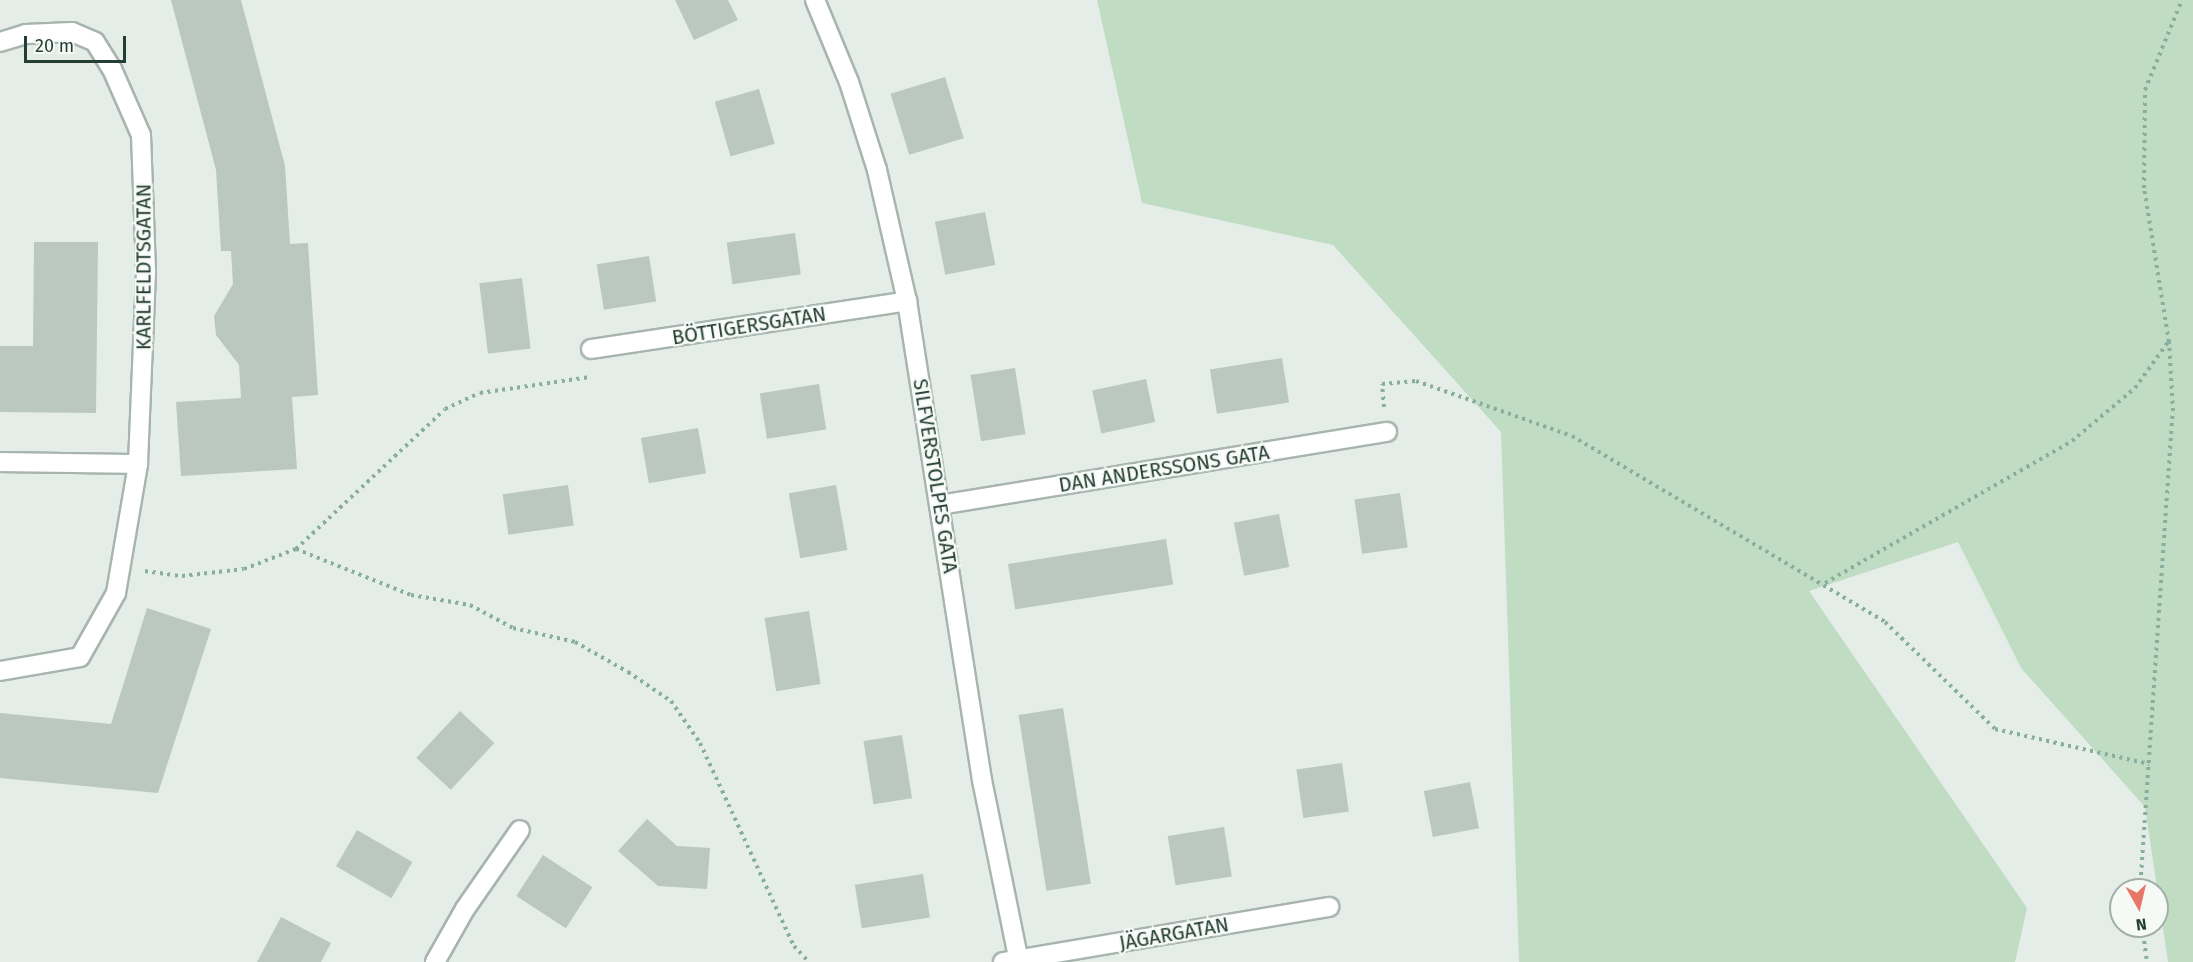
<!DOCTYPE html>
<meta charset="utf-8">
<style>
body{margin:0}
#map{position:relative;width:2193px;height:962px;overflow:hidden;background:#e5ede9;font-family:"Fira Sans",sans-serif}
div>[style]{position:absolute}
.green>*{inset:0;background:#c0ddc4}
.building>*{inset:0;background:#bbc8c1;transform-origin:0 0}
.path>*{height:4px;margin-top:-2px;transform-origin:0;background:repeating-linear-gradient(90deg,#88af9e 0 3px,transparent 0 7.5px)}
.roads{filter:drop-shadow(2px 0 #a8b5af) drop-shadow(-2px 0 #a8b5af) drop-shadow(0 2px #a8b5af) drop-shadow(0 -2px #a8b5af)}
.lane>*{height:18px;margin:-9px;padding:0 9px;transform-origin:9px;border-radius:9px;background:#fff}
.street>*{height:18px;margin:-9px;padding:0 9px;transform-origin:9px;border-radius:9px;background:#fff}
span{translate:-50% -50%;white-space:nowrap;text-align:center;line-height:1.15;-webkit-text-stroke:4.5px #f6faf7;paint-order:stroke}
.street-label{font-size:20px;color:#253e34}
.north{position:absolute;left:2109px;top:878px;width:60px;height:60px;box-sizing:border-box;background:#f6faf7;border:2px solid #a2afa9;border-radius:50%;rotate:172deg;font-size:16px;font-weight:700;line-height:24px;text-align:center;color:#253e34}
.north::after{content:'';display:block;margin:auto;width:21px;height:27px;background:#e97768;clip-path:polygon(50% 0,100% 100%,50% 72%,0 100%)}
.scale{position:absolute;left:24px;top:36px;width:102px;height:27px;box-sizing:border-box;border:3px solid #253e34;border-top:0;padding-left:8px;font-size:18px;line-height:21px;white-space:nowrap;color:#253e34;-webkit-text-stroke:4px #f6faf7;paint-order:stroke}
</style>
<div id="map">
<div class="green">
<div style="clip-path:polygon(1097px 0,2193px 0,2193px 962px,2168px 962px,2145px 807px,2021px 668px,1958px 542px,1809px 591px,2027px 908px,2015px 962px,1519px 962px,1501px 432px,1333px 245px,1142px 203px)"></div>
</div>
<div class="building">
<div style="clip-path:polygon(171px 0,241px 0,285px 166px,290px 244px,308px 243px,318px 395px,292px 397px,297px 469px,181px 476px,176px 402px,241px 398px,239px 365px,216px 335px,214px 316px,233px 284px,231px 251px,221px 251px,216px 170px)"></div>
<div style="clip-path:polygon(675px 0,728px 0,738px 20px,694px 40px)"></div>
<div style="left:945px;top:77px;width:64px;height:57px;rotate:73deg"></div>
<div style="left:759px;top:89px;width:57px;height:46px;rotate:74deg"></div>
<div style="left:985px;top:212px;width:54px;height:51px;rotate:79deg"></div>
<div style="left:795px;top:233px;width:42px;height:69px;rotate:82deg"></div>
<div style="clip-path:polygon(34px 242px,98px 242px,96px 413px,0 412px,0 346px,33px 346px)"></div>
<div style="left:649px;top:256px;width:46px;height:53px;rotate:81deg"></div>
<div style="left:522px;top:278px;width:71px;height:43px;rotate:83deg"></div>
<div style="left:1282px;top:358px;width:45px;height:73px;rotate:81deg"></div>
<div style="left:1015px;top:368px;width:67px;height:45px;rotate:81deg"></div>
<div style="left:1146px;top:379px;width:44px;height:55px;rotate:78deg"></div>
<div style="left:819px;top:384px;width:46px;height:60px;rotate:81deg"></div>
<div style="left:698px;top:428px;width:46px;height:58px;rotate:80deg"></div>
<div style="left:568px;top:485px;width:41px;height:66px;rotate:82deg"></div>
<div style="left:836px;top:485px;width:66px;height:48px;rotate:80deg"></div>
<div style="left:1400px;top:493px;width:55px;height:46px;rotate:82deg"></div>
<div style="left:1279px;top:514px;width:54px;height:46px;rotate:79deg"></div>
<div style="left:1166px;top:539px;width:46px;height:160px;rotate:81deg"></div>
<div style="clip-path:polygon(147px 608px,211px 629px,158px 793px,0 778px,0 713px,111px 724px)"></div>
<div style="left:809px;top:611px;width:74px;height:45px;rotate:81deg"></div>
<div style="left:1063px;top:708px;width:178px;height:45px;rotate:81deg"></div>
<div style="left:460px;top:711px;width:47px;height:64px;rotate:43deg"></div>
<div style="left:902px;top:735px;width:64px;height:39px;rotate:81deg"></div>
<div style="left:1342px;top:763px;width:49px;height:46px;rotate:82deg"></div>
<div style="left:1470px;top:782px;width:47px;height:47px;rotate:79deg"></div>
<div style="clip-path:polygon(647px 819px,677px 846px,710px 848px,707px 889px,658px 886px,618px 851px)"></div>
<div style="left:1224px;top:827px;width:50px;height:57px;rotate:81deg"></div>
<div style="left:357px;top:830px;width:64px;height:42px;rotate:30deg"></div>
<div style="left:543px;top:855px;width:59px;height:49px;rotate:33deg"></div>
<div style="left:923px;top:874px;width:44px;height:69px;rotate:81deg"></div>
<div style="clip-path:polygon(281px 917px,331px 943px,321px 962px,257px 962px)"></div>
</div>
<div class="path">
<div style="left:1384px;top:407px;width:23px;rotate:-95deg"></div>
<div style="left:1382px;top:384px;width:34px;rotate:-5deg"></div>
<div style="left:1416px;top:381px;width:165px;rotate:19.4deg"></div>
<div style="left:1572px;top:436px;width:364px;rotate:30.7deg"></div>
<div style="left:1885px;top:622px;width:153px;rotate:44.2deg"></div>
<div style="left:1995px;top:729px;width:158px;rotate:12.8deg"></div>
<div style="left:296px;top:549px;width:204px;rotate:-43.2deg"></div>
<div style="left:445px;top:409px;width:38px;rotate:-25deg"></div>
<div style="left:480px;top:393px;width:111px;rotate:-8.3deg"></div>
<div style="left:145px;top:571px;width:37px;rotate:8deg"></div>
<div style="left:182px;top:576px;width:62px;rotate:-6.4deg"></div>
<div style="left:244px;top:569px;width:56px;rotate:-21deg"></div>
<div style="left:296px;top:549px;width:124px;rotate:21.8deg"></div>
<div style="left:411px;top:595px;width:60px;rotate:9.6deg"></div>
<div style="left:470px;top:605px;width:49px;rotate:28.1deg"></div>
<div style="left:513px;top:628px;width:64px;rotate:12.7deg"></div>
<div style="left:575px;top:642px;width:61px;rotate:29.5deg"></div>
<div style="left:628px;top:672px;width:52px;rotate:34deg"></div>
<div style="left:671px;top:701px;width:51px;rotate:55.4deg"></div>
<div style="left:700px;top:743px;width:224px;rotate:65.2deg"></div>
<div style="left:794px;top:946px;width:22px;rotate:47deg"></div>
<div style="left:1825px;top:583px;width:285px;rotate:-29.9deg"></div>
<div style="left:2072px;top:441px;width:82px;rotate:-40.1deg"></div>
<div style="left:2135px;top:388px;width:57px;rotate:-54.3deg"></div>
<div style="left:2140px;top:890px;width:480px;rotate:-86.1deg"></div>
<div style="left:2173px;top:411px;width:69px;rotate:-93.3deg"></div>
<div style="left:2169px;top:342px;width:156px;rotate:-99.2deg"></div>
<div style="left:2144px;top:188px;width:98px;rotate:-89.4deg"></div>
<div style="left:2145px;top:90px;width:97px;rotate:-67.7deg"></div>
<div style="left:2142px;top:926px;width:36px;rotate:82deg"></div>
</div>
<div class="roads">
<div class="lane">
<div style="left:0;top:671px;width:81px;rotate:-9.9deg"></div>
<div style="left:80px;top:657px;width:73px;rotate:-60.6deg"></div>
<div style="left:116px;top:593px;width:131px;rotate:-80.3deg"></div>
</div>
<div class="street">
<div style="left:815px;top:0;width:89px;rotate:67.5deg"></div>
<div style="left:849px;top:82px;width:92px;rotate:72.3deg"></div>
<div style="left:877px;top:170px;width:134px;rotate:77.1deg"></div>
<div style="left:907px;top:301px;width:485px;rotate:81.1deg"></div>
<div style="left:982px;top:780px;width:186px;rotate:78.5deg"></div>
<div style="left:0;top:42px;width:27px;rotate:-17deg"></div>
<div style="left:26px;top:34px;width:46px;rotate:-2.5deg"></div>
<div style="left:72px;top:32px;width:25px;rotate:23deg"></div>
<div style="left:95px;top:42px;width:32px;rotate:58deg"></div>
<div style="left:112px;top:69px;width:72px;rotate:66.3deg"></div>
<div style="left:141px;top:135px;width:137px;rotate:87.9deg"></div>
<div style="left:146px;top:272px;width:192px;rotate:92.4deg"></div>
<div style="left:138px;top:464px;width:138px;rotate:-179.2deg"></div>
<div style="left:591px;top:349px;width:320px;rotate:-8.6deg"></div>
<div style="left:940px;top:505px;width:453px;rotate:-9.3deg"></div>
<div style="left:435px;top:962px;width:61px;rotate:-60.5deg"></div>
<div style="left:465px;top:909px;width:96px;rotate:-55.2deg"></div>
<div style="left:1003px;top:962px;width:331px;rotate:-9.6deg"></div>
</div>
</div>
<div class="street-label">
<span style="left:144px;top:267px;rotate:-90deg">KARLFELDTSGATAN</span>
<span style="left:749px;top:326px;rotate:-9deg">BÖTTIGERSGATAN</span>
<span style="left:1164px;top:469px;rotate:-9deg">DAN ANDERSSONS GATA</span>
<span style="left:935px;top:476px;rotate:81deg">SILFVERSTOLPES GATA</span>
<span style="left:1174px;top:934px;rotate:-10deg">JÄGARGATAN</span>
</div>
<div class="north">N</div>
<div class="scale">20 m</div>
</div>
